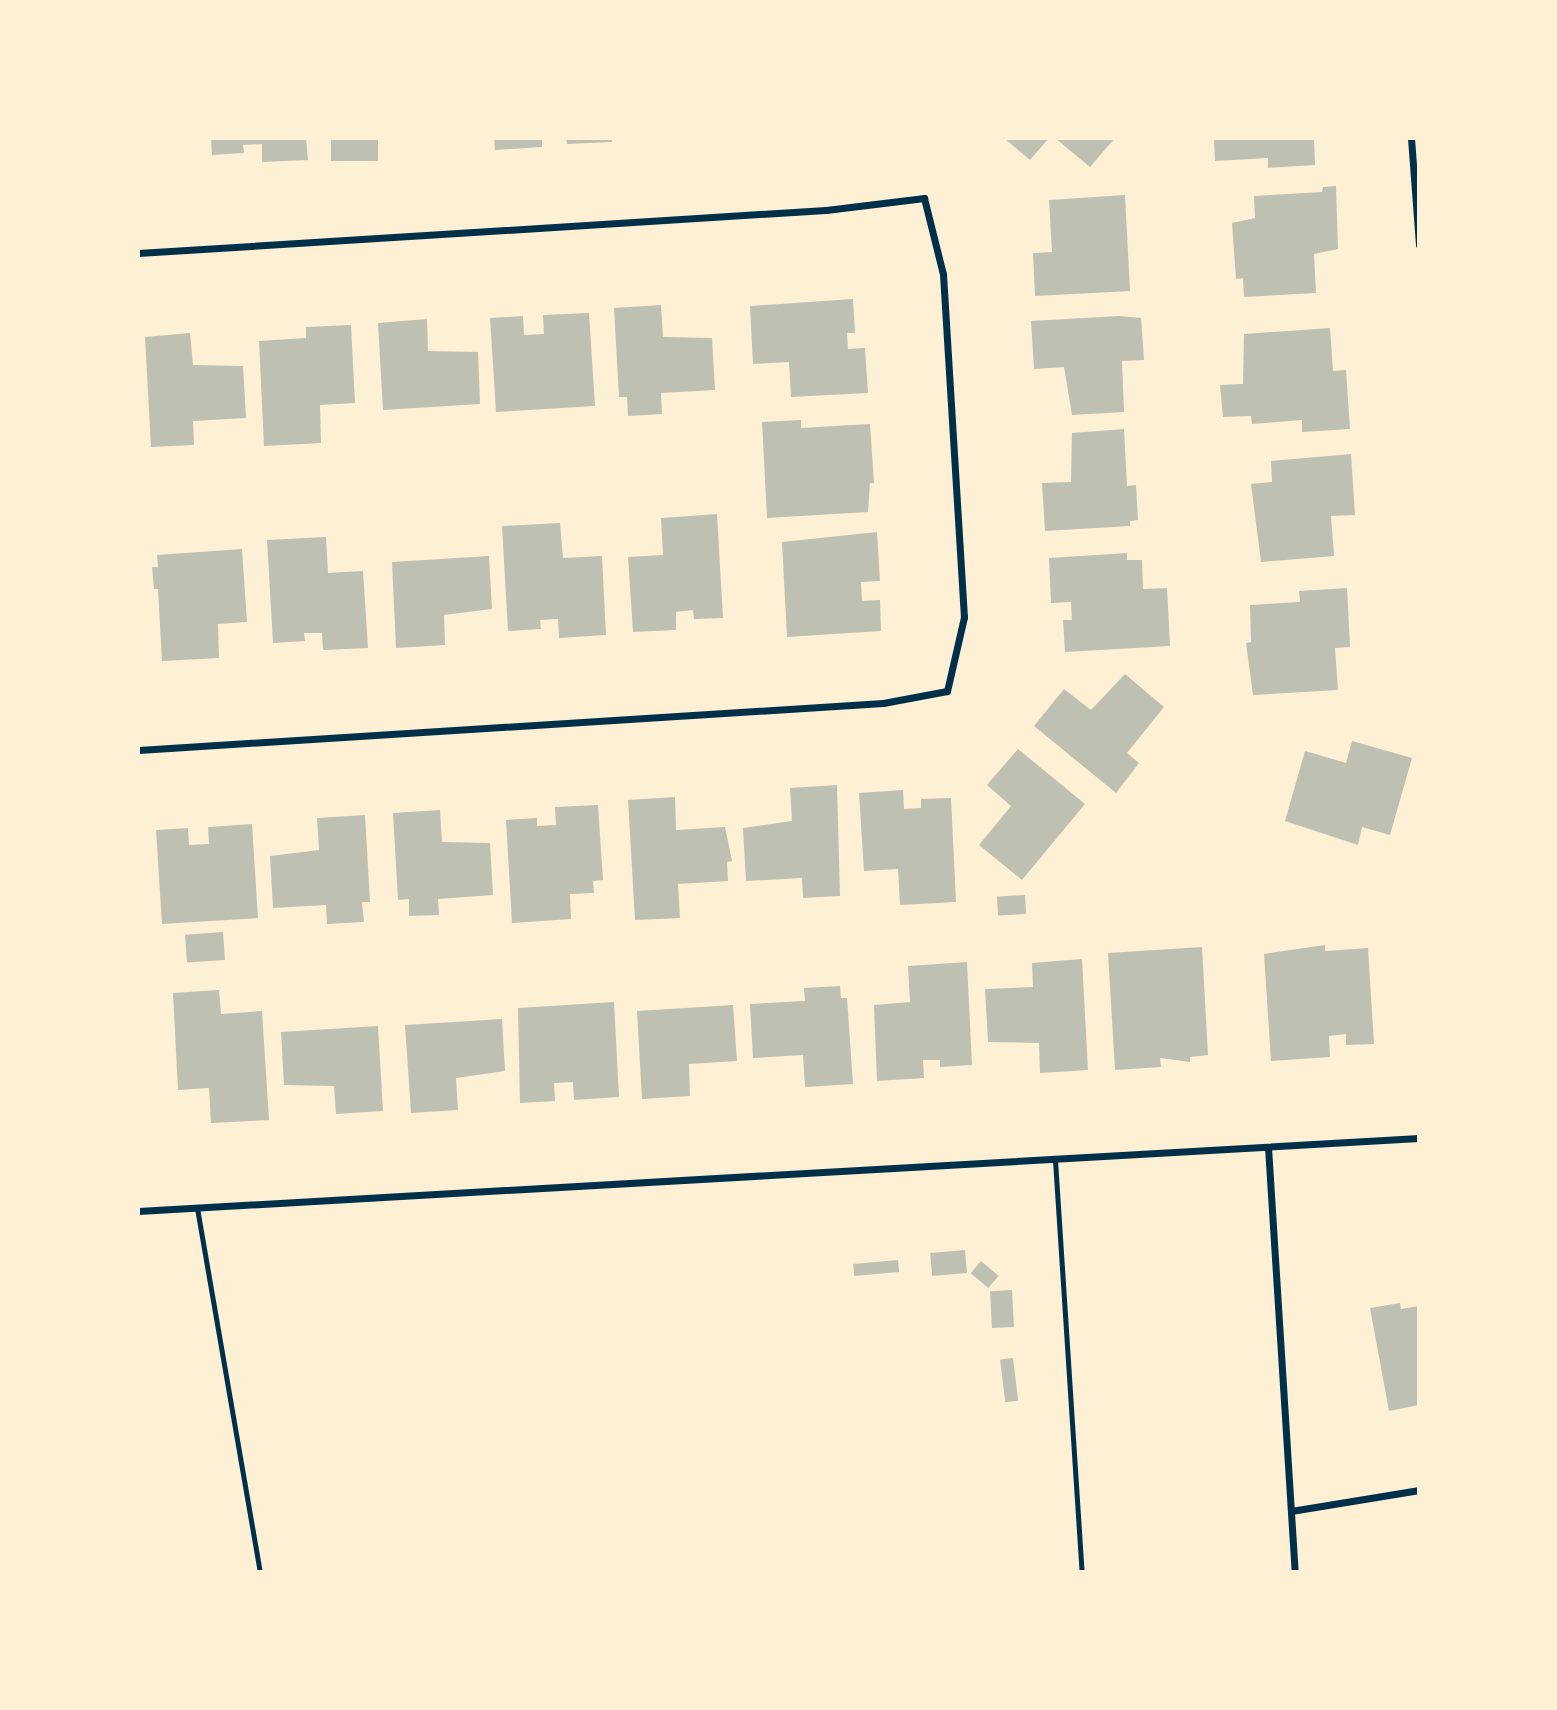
<!DOCTYPE html>
<style>
body{margin:0}
#map{position:relative;width:1557px;height:1710px;overflow:hidden;background:#fdf0d5;font-family:"IBM Plex Serif",serif}
div>[style]{position:absolute}
.building>*{inset:0;background:#bec0b2;transform-origin:0 0}
.service>*{height:5px;margin:-2.5px;padding:0 2.5px;transform-origin:2.5px;border-radius:2.5px;background:#003049}
.minor>*{height:7px;margin:-3.5px;padding:0 3.5px;transform-origin:3.5px;border-radius:3.5px;background:#003049}
span{translate:-50% -50%;white-space:nowrap;text-align:center;line-height:1.15;-webkit-text-stroke:7px #fdf0d5;paint-order:stroke}
.frame{position:absolute;inset:0;border:140px solid #fdf0d5;pointer-events:none}
</style>
<div id="map">
<div class="building">
<div style="clip-path:polygon(211px 138px,306px 138px,308px 160px,262px 162px,262px 144px,243px 145px,244px 153px,212px 155px)"></div>
<div style="left:331px;top:138px;width:47px;height:23px"></div>
<div style="clip-path:polygon(494px 138px,542px 138px,542px 147px,495px 150px)"></div>
<div style="clip-path:polygon(566px 138px,612px 138px,612px 142px,567px 144px)"></div>
<div style="clip-path:polygon(1004px 138px,1049px 138px,1030px 160px)"></div>
<div style="clip-path:polygon(1055px 138px,1115px 138px,1090px 167px)"></div>
<div style="clip-path:polygon(1214px 138px,1314px 138px,1315px 165px,1268px 168px,1268px 158px,1215px 161px)"></div>
<div style="clip-path:polygon(1336px 186px,1338px 249px,1314px 254px,1316px 293px,1244px 297px,1243px 278px,1236px 279px,1232px 223px,1255px 218px,1254px 196px,1322px 192px,1323px 187px)"></div>
<div style="clip-path:polygon(1125px 195px,1130px 291px,1035px 296px,1033px 253px,1052px 252px,1049px 200px)"></div>
<div style="clip-path:polygon(853px 299px,855px 333px,847px 333px,848px 349px,865px 348px,868px 393px,791px 397px,789px 362px,753px 364px,750px 306px)"></div>
<div style="clip-path:polygon(661px 305px,663px 337px,712px 338px,715px 390px,661px 393px,662px 414px,628px 416px,627px 397px,619px 397px,614px 308px)"></div>
<div style="clip-path:polygon(589px 313px,595px 406px,496px 412px,490px 318px,523px 316px,524px 335px,544px 334px,543px 315px)"></div>
<div style="clip-path:polygon(1119px 316px,1141px 318px,1144px 360px,1122px 361px,1124px 412px,1072px 415px,1064px 367px,1034px 369px,1031px 321px)"></div>
<div style="clip-path:polygon(427px 319px,428px 351px,478px 352px,480px 404px,383px 410px,378px 323px)"></div>
<div style="clip-path:polygon(351px 325px,355px 403px,320px 405px,321px 443px,264px 446px,259px 341px,306px 338px,306px 327px)"></div>
<div style="clip-path:polygon(1330px 328px,1333px 371px,1346px 370px,1350px 429px,1302px 432px,1302px 420px,1252px 424px,1251px 416px,1223px 417px,1220px 385px,1243px 384px,1244px 334px)"></div>
<div style="clip-path:polygon(190px 333px,193px 365px,243px 366px,246px 418px,193px 421px,194px 445px,151px 447px,145px 337px)"></div>
<div style="clip-path:polygon(801px 420px,801px 428px,870px 424px,874px 483px,870px 483px,868px 512px,767px 518px,762px 422px)"></div>
<div style="clip-path:polygon(1124px 429px,1127px 486px,1136px 485px,1138px 520px,1130px 521px,1130px 526px,1045px 531px,1042px 483px,1071px 482px,1072px 433px)"></div>
<div style="clip-path:polygon(1351px 454px,1355px 515px,1331px 516px,1334px 556px,1261px 562px,1251px 484px,1272px 482px,1271px 461px)"></div>
<div style="clip-path:polygon(717px 514px,723px 618px,694px 619px,693px 610px,676px 612px,676px 630px,633px 632px,628px 557px,663px 555px,661px 518px)"></div>
<div style="clip-path:polygon(560px 523px,563px 558px,602px 556px,606px 635px,559px 638px,558px 619px,540px 620px,541px 629px,508px 631px,502px 526px)"></div>
<div style="clip-path:polygon(877px 532px,880px 581px,861px 582px,862px 601px,880px 600px,881px 631px,787px 637px,782px 542px)"></div>
<div style="clip-path:polygon(326px 537px,328px 573px,363px 571px,368px 648px,323px 650px,322px 633px,304px 633px,305px 641px,273px 643px,267px 540px)"></div>
<div style="clip-path:polygon(242px 549px,247px 622px,218px 624px,219px 658px,162px 661px,158px 589px,154px 589px,152px 567px,158px 567px,157px 555px)"></div>
<div style="clip-path:polygon(1127px 553px,1127px 560px,1142px 560px,1143px 589px,1167px 588px,1170px 646px,1065px 652px,1063px 620px,1072px 620px,1071px 602px,1051px 603px,1049px 558px)"></div>
<div style="clip-path:polygon(489px 556px,492px 609px,444px 615px,445px 645px,396px 648px,392px 562px)"></div>
<div style="clip-path:polygon(1347px 588px,1350px 647px,1335px 648px,1338px 690px,1253px 695px,1246px 643px,1251px 642px,1250px 605px,1300px 602px,1299px 591px)"></div>
<div style="clip-path:polygon(1125px 674px,1164px 707px,1127px 753px,1139px 763px,1116px 793px,1034px 726px,1064px 689px,1091px 710px)"></div>
<div style="clip-path:polygon(1352px 741px,1412px 758px,1390px 835px,1362px 827px,1358px 845px,1285px 821px,1305px 751px,1346px 763px)"></div>
<div style="clip-path:polygon(1018px 749px,1085px 804px,1022px 880px,979px 845px,1011px 806px,987px 785px)"></div>
<div style="clip-path:polygon(837px 785px,840px 896px,803px 898px,802px 878px,746px 881px,743px 828px,792px 821px,790px 788px)"></div>
<div style="clip-path:polygon(903px 790px,904px 809px,921px 808px,921px 799px,951px 798px,956px 902px,900px 905px,898px 869px,864px 871px,859px 793px)"></div>
<div style="clip-path:polygon(675px 797px,676px 830px,725px 827px,732px 861px,727px 862px,728px 881px,678px 884px,680px 918px,635px 920px,628px 800px)"></div>
<div style="clip-path:polygon(598px 805px,603px 880px,593px 881px,594px 893px,570px 894px,571px 919px,512px 923px,506px 820px,537px 818px,537px 826px,556px 825px,555px 807px)"></div>
<div style="clip-path:polygon(440px 810px,442px 842px,490px 843px,493px 895px,438px 899px,439px 915px,409px 916px,409px 899px,398px 900px,393px 813px)"></div>
<div style="clip-path:polygon(365px 815px,370px 902px,362px 902px,364px 922px,327px 924px,326px 905px,273px 908px,270px 856px,319px 850px,317px 818px)"></div>
<div style="clip-path:polygon(252px 824px,258px 918px,162px 924px,156px 830px,188px 828px,189px 845px,209px 844px,208px 827px)"></div>
<div style="left:1025px;top:895px;width:19px;height:28px;rotate:87deg"></div>
<div style="left:223px;top:932px;width:28px;height:38px;rotate:86deg"></div>
<div style="clip-path:polygon(1325px 945px,1325px 951px,1368px 948px,1374px 1044px,1346px 1045px,1346px 1034px,1329px 1036px,1330px 1057px,1271px 1061px,1264px 954px)"></div>
<div style="clip-path:polygon(1202px 947px,1208px 1055px,1190px 1057px,1190px 1062px,1160px 1058px,1161px 1067px,1115px 1070px,1108px 953px)"></div>
<div style="clip-path:polygon(1082px 959px,1088px 1070px,1040px 1073px,1039px 1043px,988px 1042px,985px 989px,1033px 987px,1032px 963px)"></div>
<div style="clip-path:polygon(967px 962px,972px 1065px,940px 1067px,940px 1060px,923px 1060px,924px 1078px,877px 1081px,874px 1005px,910px 1002px,908px 966px)"></div>
<div style="clip-path:polygon(840px 986px,841px 998px,847px 998px,853px 1084px,805px 1087px,803px 1055px,753px 1058px,750px 1004px,805px 1001px,804px 988px)"></div>
<div style="clip-path:polygon(219px 990px,221px 1014px,262px 1011px,269px 1120px,211px 1123px,209px 1088px,178px 1090px,173px 993px)"></div>
<div style="clip-path:polygon(614px 1002px,619px 1097px,574px 1100px,573px 1082px,554px 1083px,555px 1101px,520px 1103px,518px 1008px)"></div>
<div style="clip-path:polygon(733px 1005px,737px 1061px,689px 1064px,690px 1096px,642px 1099px,637px 1011px)"></div>
<div style="clip-path:polygon(502px 1019px,505px 1071px,456px 1078px,458px 1110px,411px 1113px,405px 1025px)"></div>
<div style="clip-path:polygon(378px 1026px,383px 1111px,336px 1114px,334px 1086px,284px 1085px,281px 1032px)"></div>
<div style="left:965px;top:1250px;width:23px;height:35px;rotate:85deg"></div>
<div style="left:898px;top:1260px;width:12px;height:45px;rotate:85deg"></div>
<div style="left:981px;top:1261px;width:23px;height:16px;rotate:40deg"></div>
<div style="left:1012px;top:1290px;width:37px;height:22px;rotate:87deg"></div>
<div style="clip-path:polygon(1400px 1303px,1401px 1309px,1419px 1306px,1419px 1405px,1389px 1411px,1370px 1308px)"></div>
<div style="left:1013px;top:1358px;width:43px;height:13px;rotate:83deg"></div>
</div>
<div class="service">
<div style="left:1055px;top:1160px;width:413px;rotate:86.3deg"></div>
<div style="left:197px;top:1208px;width:369px;rotate:80.2deg"></div>
</div>
<div class="minor">
<div style="left:1411px;top:138px;width:107px;rotate:85.7deg"></div>
<div style="left:138px;top:253px;width:689px;rotate:-3.58deg"></div>
<div style="left:826px;top:210px;width:99px;rotate:-7deg"></div>
<div style="left:924px;top:198px;width:78px;rotate:76deg"></div>
<div style="left:943px;top:274px;width:344px;rotate:86.5deg"></div>
<div style="left:964px;top:617px;width:76px;rotate:102.9deg"></div>
<div style="left:947px;top:691px;width:65px;rotate:169.4deg"></div>
<div style="left:883px;top:703px;width:746px;rotate:176.39deg"></div>
<div style="left:1268px;top:1147px;width:426px;rotate:86.4deg"></div>
<div style="left:138px;top:1211px;width:1283px;rotate:-3.26deg"></div>
<div style="left:1291px;top:1511px;width:130px;rotate:-9.3deg"></div>
</div>
<div class="frame"></div>
</div>
